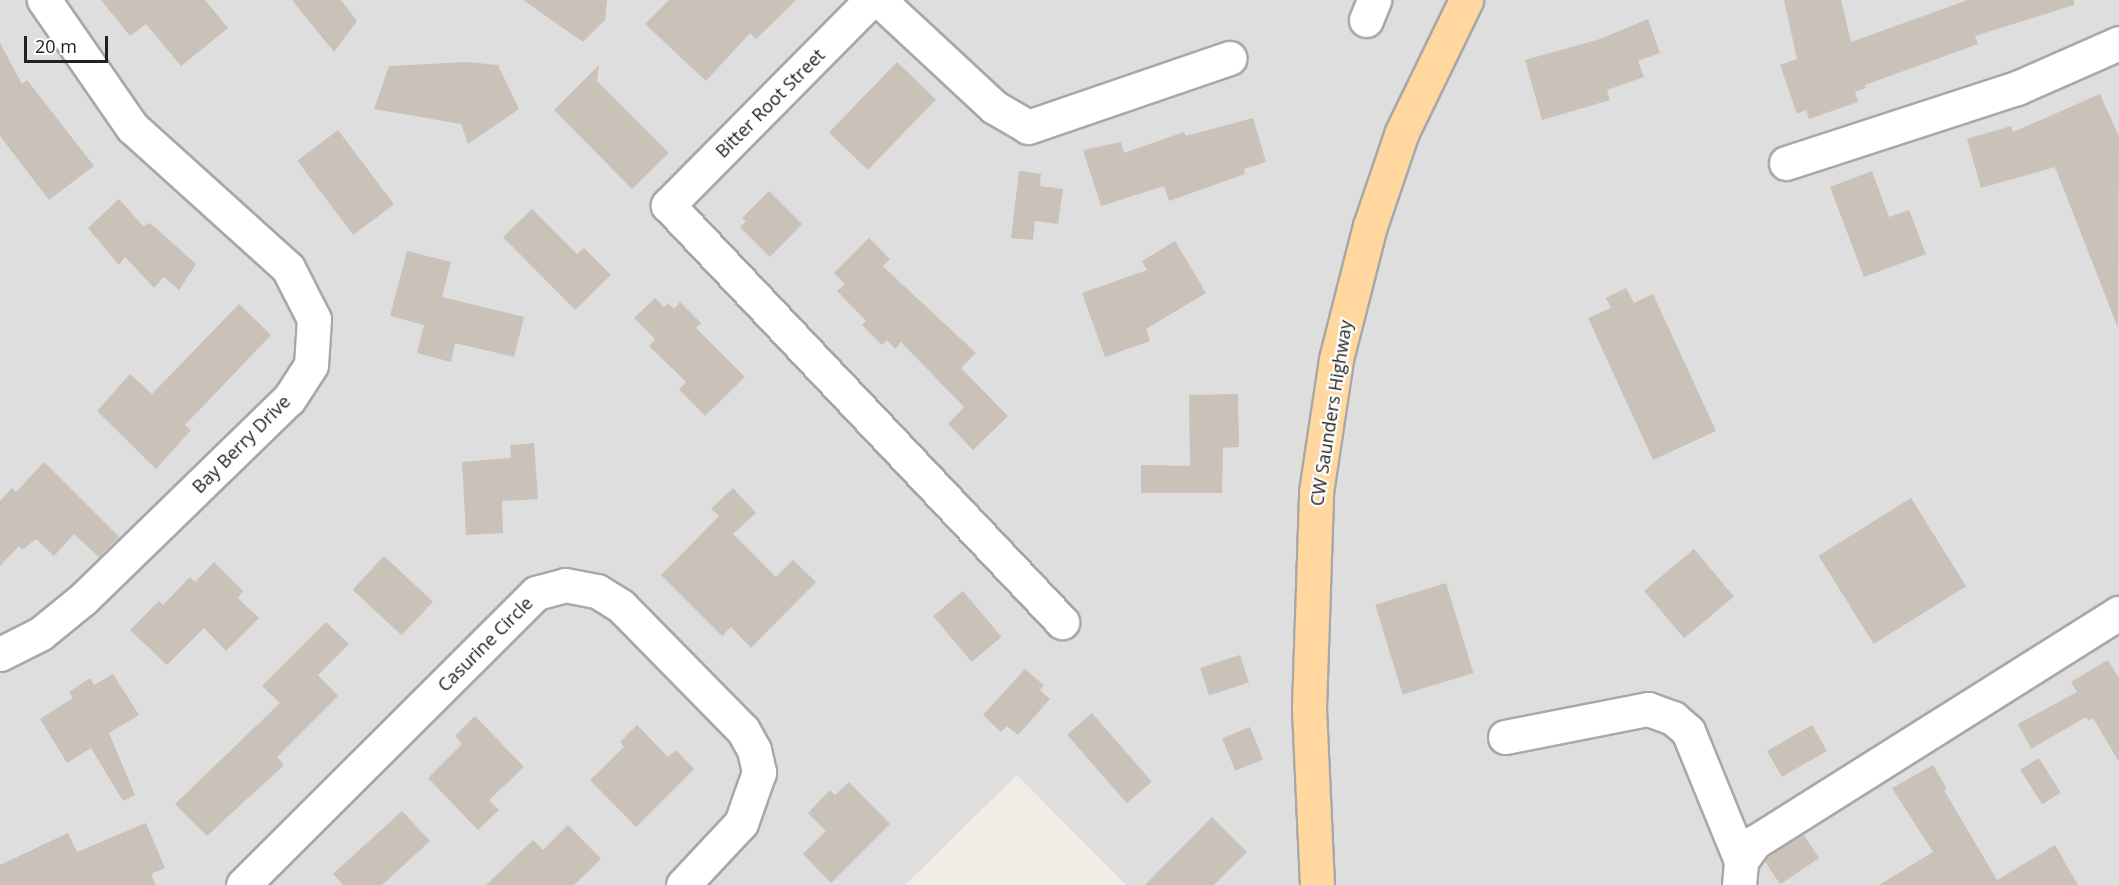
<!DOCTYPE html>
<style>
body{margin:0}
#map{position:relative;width:2119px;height:885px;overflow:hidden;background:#f2eee7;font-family:"Open Sans",sans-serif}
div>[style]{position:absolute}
.residential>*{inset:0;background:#dfdede}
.building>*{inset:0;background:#cac1b9;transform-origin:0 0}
.roads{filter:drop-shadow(2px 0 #a8a8a8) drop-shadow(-2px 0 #a8a8a8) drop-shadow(0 2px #a8a8a8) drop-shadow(0 -2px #a8a8a8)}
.minor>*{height:33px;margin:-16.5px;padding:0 16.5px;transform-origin:16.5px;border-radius:16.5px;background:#fff}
.major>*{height:33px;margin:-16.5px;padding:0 16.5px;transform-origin:16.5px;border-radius:16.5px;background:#ffd79f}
span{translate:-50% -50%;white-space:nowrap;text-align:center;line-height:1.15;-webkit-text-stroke:4.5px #fff;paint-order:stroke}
.street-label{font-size:18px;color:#212121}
.scale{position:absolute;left:24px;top:36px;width:84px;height:27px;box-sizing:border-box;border:3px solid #212121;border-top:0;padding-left:8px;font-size:18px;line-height:21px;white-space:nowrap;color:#212121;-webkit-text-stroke:4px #fff;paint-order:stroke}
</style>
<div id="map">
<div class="residential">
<div style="clip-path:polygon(0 0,2119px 0,2119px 885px,1126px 885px,1017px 775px,905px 885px,0 885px)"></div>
</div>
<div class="building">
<div style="clip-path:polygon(101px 0,205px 0,228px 28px,181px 66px,146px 24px,130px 36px)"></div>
<div style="clip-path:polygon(292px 0,341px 0,357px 21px,334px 52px)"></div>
<div style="clip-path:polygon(523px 0,607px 0,605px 20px,583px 42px)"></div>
<div style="clip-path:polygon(669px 0,796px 0,756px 39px,750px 33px,706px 81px,645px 24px)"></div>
<div style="clip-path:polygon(1784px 0,1841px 0,1851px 42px,1968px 0,2074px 0,2074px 5px,1975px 36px,1978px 44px,1865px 85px,1866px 88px,1855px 92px,1858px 102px,1809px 119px,1806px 110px,1797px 114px,1780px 65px,1797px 59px)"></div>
<div style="clip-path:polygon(1648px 19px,1660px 53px,1638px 61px,1644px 77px,1607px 90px,1610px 100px,1542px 120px,1525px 60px,1600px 39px)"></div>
<div style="clip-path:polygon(0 43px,22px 84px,27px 80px,94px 166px,49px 200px,0 136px)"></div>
<div style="clip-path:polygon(467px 62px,498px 65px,519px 109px,468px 144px,461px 124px,374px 109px,389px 66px)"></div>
<div style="left:897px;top:62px;width:54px;height:98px;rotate:44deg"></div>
<div style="clip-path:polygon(599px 65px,597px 81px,669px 153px,632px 189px,554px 110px)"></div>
<div style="clip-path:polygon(2100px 94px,2119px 137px,2118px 328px,2055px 167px,1981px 188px,1967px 139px,2011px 126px,2013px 132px)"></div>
<div style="clip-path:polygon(1253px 118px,1266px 162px,1244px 169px,1245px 174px,1169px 201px,1164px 186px,1101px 206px,1083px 150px,1121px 142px,1124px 153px,1184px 132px,1186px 136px)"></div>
<div style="left:338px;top:130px;width:93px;height:51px;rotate:53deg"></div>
<div style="clip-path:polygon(1019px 171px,1041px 174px,1040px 186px,1063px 189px,1058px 224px,1035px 221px,1033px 240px,1011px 238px)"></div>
<div style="clip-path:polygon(1872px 171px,1889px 217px,1909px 210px,1926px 254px,1864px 277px,1830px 187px)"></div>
<div style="clip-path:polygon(769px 191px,802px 224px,770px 257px,740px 227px,746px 221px,742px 218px)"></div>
<div style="clip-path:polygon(119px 199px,143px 226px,150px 223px,196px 264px,179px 290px,164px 277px,154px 288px,125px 257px,119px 265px,88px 228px)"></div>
<div style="clip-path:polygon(532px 209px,577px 254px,584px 248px,611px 275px,575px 310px,503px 237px)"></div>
<div style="clip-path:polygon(869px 238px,890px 259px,883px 266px,889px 272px,976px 353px,961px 368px,1008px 416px,973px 450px,948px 424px,964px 407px,901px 342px,895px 349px,887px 340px,882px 345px,862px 325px,866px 321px,837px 291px,845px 284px,834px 273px)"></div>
<div style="clip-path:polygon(1175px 241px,1206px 293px,1146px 329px,1150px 341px,1105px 357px,1082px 293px,1147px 270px,1142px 261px)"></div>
<div style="clip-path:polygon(407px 251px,451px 262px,442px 297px,524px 317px,514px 357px,455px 343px,451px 362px,417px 353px,424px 325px,390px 316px)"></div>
<div style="clip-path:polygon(1626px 288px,1634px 303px,1653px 294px,1716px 431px,1653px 460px,1588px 318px,1611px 308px,1606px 298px)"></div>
<div style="clip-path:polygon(655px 298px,664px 307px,668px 303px,674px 309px,680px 302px,701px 323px,696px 328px,745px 377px,705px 416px,679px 389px,686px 382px,649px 346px,655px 339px,634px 318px)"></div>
<div style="clip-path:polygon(239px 304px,271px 335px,185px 425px,191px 430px,156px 469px,97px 411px,130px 374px,152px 394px)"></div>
<div style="clip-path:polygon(1238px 394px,1239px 447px,1223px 448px,1222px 493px,1141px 493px,1141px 465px,1190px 466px,1189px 395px)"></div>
<div style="clip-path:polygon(534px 443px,538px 499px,502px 501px,503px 533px,466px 535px,462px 462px,511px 458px,510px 445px)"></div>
<div style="clip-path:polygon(44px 462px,119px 537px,99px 557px,74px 534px,54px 556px,36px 539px,22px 550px,19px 546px,0 566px,0 501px,12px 488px,16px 492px)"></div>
<div style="clip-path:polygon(733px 488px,756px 513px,733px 534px,776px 577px,793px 560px,816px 582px,751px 648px,731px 627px,722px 636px,661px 575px,719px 516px,711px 509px)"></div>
<div style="left:1911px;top:498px;width:104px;height:109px;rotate:58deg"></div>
<div style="left:1694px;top:549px;width:62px;height:65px;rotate:50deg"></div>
<div style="left:384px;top:556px;width:67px;height:46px;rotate:43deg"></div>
<div style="clip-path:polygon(214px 562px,243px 591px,238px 598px,259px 618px,226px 651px,204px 628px,167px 665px,130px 630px,159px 601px,163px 605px,190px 577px,195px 582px)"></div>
<div style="left:1446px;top:583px;width:94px;height:74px;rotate:73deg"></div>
<div style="left:963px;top:591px;width:60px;height:39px;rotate:50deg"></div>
<div style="clip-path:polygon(326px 622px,349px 644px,318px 675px,338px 696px,277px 757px,284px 765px,207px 836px,175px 804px,280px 703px,262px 686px)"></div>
<div style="left:1240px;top:655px;width:29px;height:42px;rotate:72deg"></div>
<div style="clip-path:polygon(2108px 660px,2119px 678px,2119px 762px,2093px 718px,2089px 721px,2086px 717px,2031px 749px,2018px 724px,2077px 692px,2071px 682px)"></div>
<div style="clip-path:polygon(1025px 669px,1044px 685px,1040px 690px,1050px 699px,1018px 735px,1007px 726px,1001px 732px,983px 715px)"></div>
<div style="clip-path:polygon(113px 674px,139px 715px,109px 733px,135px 795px,123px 801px,91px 748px,67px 763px,40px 719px,73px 698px,69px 692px,90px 678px,94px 685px)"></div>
<div style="left:1092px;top:713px;width:91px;height:33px;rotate:49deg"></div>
<div style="clip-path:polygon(475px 716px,524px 767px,489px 800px,499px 810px,478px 830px,428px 778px,462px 744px,455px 736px)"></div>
<div style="clip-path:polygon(637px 725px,668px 757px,676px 750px,694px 769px,636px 827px,590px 780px,624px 747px,620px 742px)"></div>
<div style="left:1812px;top:725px;width:30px;height:52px;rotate:60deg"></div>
<div style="left:1250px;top:727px;width:35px;height:30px;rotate:68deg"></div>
<div style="left:2039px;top:758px;width:41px;height:22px;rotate:58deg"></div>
<div style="clip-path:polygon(1933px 765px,1947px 789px,1944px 790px,1997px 880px,2055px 845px,2078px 885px,1879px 885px,1933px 852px,1892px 788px)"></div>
<div style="clip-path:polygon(849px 782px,890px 824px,831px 883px,803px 854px,826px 831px,808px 813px,830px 790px,835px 795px)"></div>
<div style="clip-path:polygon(402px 811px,430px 841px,382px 885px,343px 885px,333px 874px)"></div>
<div style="clip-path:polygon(1212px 817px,1247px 852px,1214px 885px,1145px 885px)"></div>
<div style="clip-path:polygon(146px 823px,165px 868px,151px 874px,156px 885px,0 885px,0 865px,68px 833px,77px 852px)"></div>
<div style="clip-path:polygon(568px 825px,601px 859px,574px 885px,486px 885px,533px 840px,543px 850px)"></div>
<div style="left:1803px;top:834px;width:29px;height:47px;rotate:56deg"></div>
</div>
<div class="roads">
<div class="minor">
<div style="left:871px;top:0;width:289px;rotate:134.7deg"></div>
<div style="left:668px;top:205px;width:574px;rotate:46.62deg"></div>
<div style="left:879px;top:0;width:157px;rotate:42.9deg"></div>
<div style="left:994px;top:107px;width:39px;rotate:30deg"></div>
<div style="left:1028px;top:127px;width:213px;rotate:-18.9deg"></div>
<div style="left:1366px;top:20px;width:22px;rotate:-68deg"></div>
<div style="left:1786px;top:163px;width:243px;rotate:-18deg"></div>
<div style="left:2017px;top:88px;width:111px;rotate:-23.8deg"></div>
<div style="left:0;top:654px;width:45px;rotate:-26.6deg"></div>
<div style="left:40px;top:634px;width:55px;rotate:-39.1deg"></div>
<div style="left:83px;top:599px;width:287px;rotate:-44.2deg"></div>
<div style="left:289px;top:399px;width:40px;rotate:-57.1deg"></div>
<div style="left:311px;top:365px;width:46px;rotate:-86.3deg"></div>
<div style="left:314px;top:319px;width:57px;rotate:-117deg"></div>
<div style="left:288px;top:268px;width:210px;rotate:-137.9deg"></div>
<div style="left:132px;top:127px;width:155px;rotate:-124.7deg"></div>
<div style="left:1505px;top:737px;width:146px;rotate:-11.1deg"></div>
<div style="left:1648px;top:709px;width:27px;rotate:20deg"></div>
<div style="left:1673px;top:718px;width:20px;rotate:41deg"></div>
<div style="left:1688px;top:731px;width:140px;rotate:67.8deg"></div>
<div style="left:243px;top:885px;width:414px;rotate:-44.9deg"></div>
<div style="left:536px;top:593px;width:30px;rotate:-15deg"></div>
<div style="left:565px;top:585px;width:33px;rotate:11deg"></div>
<div style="left:597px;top:591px;width:28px;rotate:32deg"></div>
<div style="left:621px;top:606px;width:174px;rotate:45.5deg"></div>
<div style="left:743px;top:730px;width:23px;rotate:61deg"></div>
<div style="left:754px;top:750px;width:23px;rotate:77deg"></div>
<div style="left:759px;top:772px;width:54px;rotate:109.4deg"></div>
<div style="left:741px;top:823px;width:85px;rotate:133.1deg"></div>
<div style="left:1739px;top:885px;width:24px;rotate:-85deg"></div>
<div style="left:1741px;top:861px;width:24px;rotate:-54deg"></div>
<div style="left:1755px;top:842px;width:430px;rotate:-32.2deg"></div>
</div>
<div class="major">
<div style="left:1317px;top:885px;width:177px;rotate:-92.6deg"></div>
<div style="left:1309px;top:708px;width:216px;rotate:-88.1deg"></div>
<div style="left:1316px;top:492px;width:134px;rotate:-81.4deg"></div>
<div style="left:1336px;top:359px;width:137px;rotate:-75.7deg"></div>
<div style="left:1370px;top:226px;width:99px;rotate:-71.2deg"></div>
<div style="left:1402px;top:132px;width:147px;rotate:-64.1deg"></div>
</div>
</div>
<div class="street-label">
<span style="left:770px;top:103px;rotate:-45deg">Bitter Root Street</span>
<span style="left:1331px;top:413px;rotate:-81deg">CW Saunders Highway</span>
<span style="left:241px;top:444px;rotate:-45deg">Bay Berry Drive</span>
<span style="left:485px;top:644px;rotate:-45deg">Casurine Circle</span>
</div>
<div class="scale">20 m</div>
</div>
